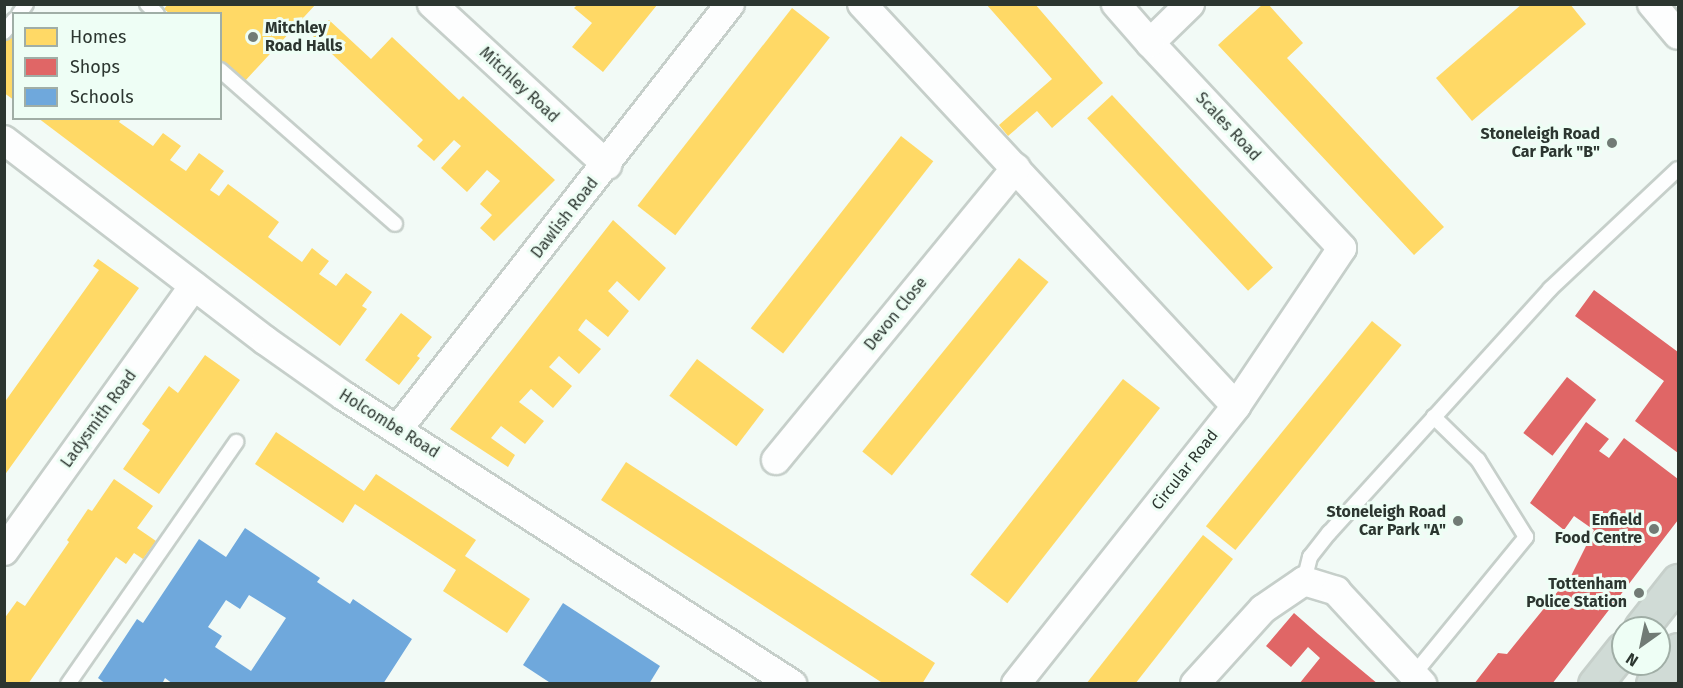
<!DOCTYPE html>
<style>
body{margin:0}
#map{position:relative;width:1683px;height:688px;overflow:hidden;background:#f2faf6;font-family:"Fira Sans",sans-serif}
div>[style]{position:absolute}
.homes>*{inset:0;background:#ffd966;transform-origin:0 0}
.shops>*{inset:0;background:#e06666;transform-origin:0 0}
.schools>*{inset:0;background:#6fa8dc}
.roads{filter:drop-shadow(2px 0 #c6cfca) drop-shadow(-2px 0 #c6cfca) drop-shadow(0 2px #c6cfca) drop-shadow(0 -2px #c6cfca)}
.lane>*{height:14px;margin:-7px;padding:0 7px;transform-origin:7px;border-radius:7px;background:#fdfefe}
.street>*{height:28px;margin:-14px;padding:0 14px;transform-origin:14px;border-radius:14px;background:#fdfefe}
.highway>*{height:33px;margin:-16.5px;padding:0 16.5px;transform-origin:16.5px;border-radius:16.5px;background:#d0dbd6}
.dots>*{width:16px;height:16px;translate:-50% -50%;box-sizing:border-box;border:3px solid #eefef5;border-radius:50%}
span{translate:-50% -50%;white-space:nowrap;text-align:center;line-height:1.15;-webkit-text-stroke:6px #eefef5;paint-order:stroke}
.poi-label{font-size:16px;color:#2c3630;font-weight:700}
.left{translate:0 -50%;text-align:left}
.right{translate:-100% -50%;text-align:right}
.street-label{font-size:16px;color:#2c3630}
.frame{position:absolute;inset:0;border:6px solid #2c3630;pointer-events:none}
.legend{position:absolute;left:12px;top:12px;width:210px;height:108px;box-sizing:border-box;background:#eefef5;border:2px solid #a0aea6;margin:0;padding:8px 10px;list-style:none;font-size:18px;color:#2c3630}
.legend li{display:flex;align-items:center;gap:12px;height:30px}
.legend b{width:30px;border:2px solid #a0aea6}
.north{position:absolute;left:1611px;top:616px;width:60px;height:60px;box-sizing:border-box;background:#eefef5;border:2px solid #a0aea6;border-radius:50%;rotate:213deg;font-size:16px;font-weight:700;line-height:24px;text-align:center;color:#2c3630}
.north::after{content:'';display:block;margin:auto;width:21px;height:27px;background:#717b75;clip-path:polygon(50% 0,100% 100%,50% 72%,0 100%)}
</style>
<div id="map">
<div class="homes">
<div style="clip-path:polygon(168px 4px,316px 4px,244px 82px,220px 61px,220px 14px,170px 14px,164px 9px)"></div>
<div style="clip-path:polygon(986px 4px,1035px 4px,1103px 83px,1052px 128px,1037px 111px,1008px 136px,999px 125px,1052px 79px)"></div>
<div style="clip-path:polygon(1263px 4px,1268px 4px,1303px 43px,1287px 58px,1444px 227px,1414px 255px,1218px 45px)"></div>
<div style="clip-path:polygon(1522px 4px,1570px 4px,1586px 24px,1472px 121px,1436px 78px)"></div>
<div style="clip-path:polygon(577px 5px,657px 5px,603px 72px,572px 47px,592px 23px,574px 8px)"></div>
<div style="left:792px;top:8px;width:48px;height:251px;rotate:38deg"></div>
<div style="clip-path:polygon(329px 20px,371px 59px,392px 37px,459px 100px,463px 96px,555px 180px,494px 241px,480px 228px,492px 215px,480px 204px,500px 181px,487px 170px,467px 192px,441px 168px,461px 146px,454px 140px,434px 161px,417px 146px,423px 140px,313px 36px)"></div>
<div style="clip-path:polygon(14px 31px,14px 100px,4px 93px,4px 43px)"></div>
<div style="left:1112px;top:95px;width:236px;height:34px;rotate:47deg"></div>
<div style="clip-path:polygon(38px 118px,122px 118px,119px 122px,153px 146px,163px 133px,181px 146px,170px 160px,186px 171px,199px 153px,224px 171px,210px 190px,219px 196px,228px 184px,279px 222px,268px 237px,302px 262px,312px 248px,322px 256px,329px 261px,319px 274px,336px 286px,346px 273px,372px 292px,362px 306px,367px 309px,340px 346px)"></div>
<div style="left:901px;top:136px;width:41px;height:244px;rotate:38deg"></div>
<div style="clip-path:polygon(613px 220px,666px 268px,639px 301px,617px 281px,608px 291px,629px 311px,608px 337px,586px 319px,582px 324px,578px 330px,601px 349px,579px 374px,559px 356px,549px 367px,572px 386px,553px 408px,531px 389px,519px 402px,544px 421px,525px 444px,501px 426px,491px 438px,515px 455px,508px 467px,450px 429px)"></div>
<div style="left:1019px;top:258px;width:38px;height:249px;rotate:39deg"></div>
<div style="clip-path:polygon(98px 259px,139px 288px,4px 476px,4px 403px,99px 270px,93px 266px)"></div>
<div style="clip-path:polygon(401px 313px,432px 337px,417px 356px,420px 358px,399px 385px,365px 360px)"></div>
<div style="left:1372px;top:321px;width:38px;height:264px;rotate:39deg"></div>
<div style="clip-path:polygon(205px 355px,240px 380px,159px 494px,123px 469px,150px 430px,142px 424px,169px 386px,178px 393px)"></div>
<div style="left:697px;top:359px;width:84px;height:46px;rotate:37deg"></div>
<div style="left:1123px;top:379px;width:47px;height:248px;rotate:38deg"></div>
<div style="clip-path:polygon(276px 432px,364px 491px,376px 474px,476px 540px,465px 556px,530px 599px,507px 633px,443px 591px,456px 570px,355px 504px,343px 523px,255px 464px)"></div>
<div style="clip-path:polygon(626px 462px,935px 663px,922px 684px,884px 684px,601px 500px)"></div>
<div style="clip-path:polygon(114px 479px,153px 506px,137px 528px,156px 541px,143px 559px,134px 553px,126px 564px,116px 557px,28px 684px,4px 684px,4px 619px,17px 601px,25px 606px,69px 542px,67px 540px,88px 509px,92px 511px)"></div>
<div style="clip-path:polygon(1203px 535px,1233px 559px,1135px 684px,1086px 684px)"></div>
</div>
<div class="shops">
<div style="clip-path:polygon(1594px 290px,1678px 352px,1678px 453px,1635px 421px,1664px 381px,1575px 316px)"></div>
<div style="left:1567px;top:377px;width:37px;height:71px;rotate:38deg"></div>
<div style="clip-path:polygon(1586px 422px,1609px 439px,1599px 451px,1609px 458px,1624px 438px,1678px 479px,1678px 520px,1552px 684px,1474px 684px,1498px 653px,1507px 654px,1572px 574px,1594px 530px,1574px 516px,1564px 530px,1530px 503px)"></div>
<div style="clip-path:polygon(1294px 613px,1318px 634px,1378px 684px,1299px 684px,1320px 658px,1308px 647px,1291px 667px,1266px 646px)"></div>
</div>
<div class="schools">
<div style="clip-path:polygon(evenodd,245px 528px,320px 578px,317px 582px,350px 604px,353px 599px,412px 639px,383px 684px,173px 684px,165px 678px,162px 684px,106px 684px,98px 678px,137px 619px,143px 623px,199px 539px,226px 557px,245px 528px,249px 595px,286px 618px,251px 671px,215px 647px,222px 636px,208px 627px,226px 600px,240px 609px,249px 595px)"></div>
<div style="clip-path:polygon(563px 603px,660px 666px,649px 684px,552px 684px,523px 665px)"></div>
</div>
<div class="roads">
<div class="lane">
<div style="left:147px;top:4px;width:14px;rotate:45deg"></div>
<div style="left:19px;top:14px;width:12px;rotate:-55deg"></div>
<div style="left:4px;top:32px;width:16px;rotate:-50deg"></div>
<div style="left:220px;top:70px;width:233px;rotate:41.3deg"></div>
<div style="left:1304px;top:581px;width:25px;rotate:-76deg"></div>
<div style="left:1310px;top:557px;width:31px;rotate:-52deg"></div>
<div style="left:1329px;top:533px;width:329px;rotate:-47.8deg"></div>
<div style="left:1550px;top:289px;width:175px;rotate:-43.2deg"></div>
<div style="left:1414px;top:674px;width:177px;rotate:-50.7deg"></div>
<div style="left:1526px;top:537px;width:91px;rotate:-121.9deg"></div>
<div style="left:1478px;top:460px;width:62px;rotate:-135.7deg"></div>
<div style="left:68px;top:684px;width:295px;rotate:-55.2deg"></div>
</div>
<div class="street">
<div style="left:432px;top:4px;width:238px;rotate:42.6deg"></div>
<div style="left:862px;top:4px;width:549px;rotate:47.07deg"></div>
<div style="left:1652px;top:4px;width:40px;rotate:50deg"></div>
<div style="left:1150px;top:43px;width:56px;rotate:-44.3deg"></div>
<div style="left:4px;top:140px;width:330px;rotate:37.5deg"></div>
<div style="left:266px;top:341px;width:95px;rotate:35.2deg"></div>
<div style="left:344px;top:396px;width:533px;rotate:32.74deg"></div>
<div style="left:398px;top:429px;width:539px;rotate:-52deg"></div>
<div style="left:776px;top:460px;width:378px;rotate:-50.6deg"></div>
<div style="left:4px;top:551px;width:326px;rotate:-54.4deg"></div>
<div style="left:1016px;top:684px;width:355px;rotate:-51.6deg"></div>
<div style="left:1236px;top:406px;width:190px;rotate:-56.1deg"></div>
<div style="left:1342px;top:248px;width:281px;rotate:-133.1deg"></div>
<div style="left:1150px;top:43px;width:52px;rotate:-131.1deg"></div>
<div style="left:1195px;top:684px;width:101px;rotate:-47.8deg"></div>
<div style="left:1263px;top:609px;width:50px;rotate:-34.3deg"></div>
<div style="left:1304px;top:581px;width:34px;rotate:17deg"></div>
<div style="left:1336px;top:591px;width:127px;rotate:47.2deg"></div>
</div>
<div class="highway">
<div style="left:1641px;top:628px;width:60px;rotate:-51.8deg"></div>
<div style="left:1595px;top:684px;width:45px;rotate:-51.3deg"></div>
<div style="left:1653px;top:684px;width:42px;rotate:-53.7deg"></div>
</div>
</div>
<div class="dots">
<div style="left:253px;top:37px;background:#717b75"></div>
<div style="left:1612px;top:143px;background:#717b75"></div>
<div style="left:1458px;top:521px;background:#717b75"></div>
<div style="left:1654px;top:529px;background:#717b75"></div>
<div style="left:1639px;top:593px;background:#717b75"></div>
</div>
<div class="poi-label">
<span class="left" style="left:265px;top:37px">Mitchley<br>Road Halls</span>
<span class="right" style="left:1600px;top:143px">Stoneleigh Road<br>Car Park "B"</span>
<span class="right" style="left:1446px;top:521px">Stoneleigh Road<br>Car Park "A"</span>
<span class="right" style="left:1642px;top:529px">Enfield<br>Food Centre</span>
<span class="right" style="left:1627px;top:593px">Tottenham<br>Police Station</span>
</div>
<div class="street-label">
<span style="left:519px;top:85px;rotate:43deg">Mitchley Road</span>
<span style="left:1228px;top:127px;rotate:47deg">Scales Road</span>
<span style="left:565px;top:218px;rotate:-52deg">Dawlish Road</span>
<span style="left:896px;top:314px;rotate:-51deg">Devon Close</span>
<span style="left:99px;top:419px;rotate:-54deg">Ladysmith Road</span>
<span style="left:389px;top:424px;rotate:32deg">Holcombe Road</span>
<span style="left:1185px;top:470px;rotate:-52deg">Circular Road</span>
</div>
<div class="frame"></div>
<ul class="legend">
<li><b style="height:16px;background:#ffd966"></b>Homes</li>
<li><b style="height:16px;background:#e06666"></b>Shops</li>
<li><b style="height:16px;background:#6fa8dc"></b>Schools</li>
</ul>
<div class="north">N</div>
</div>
